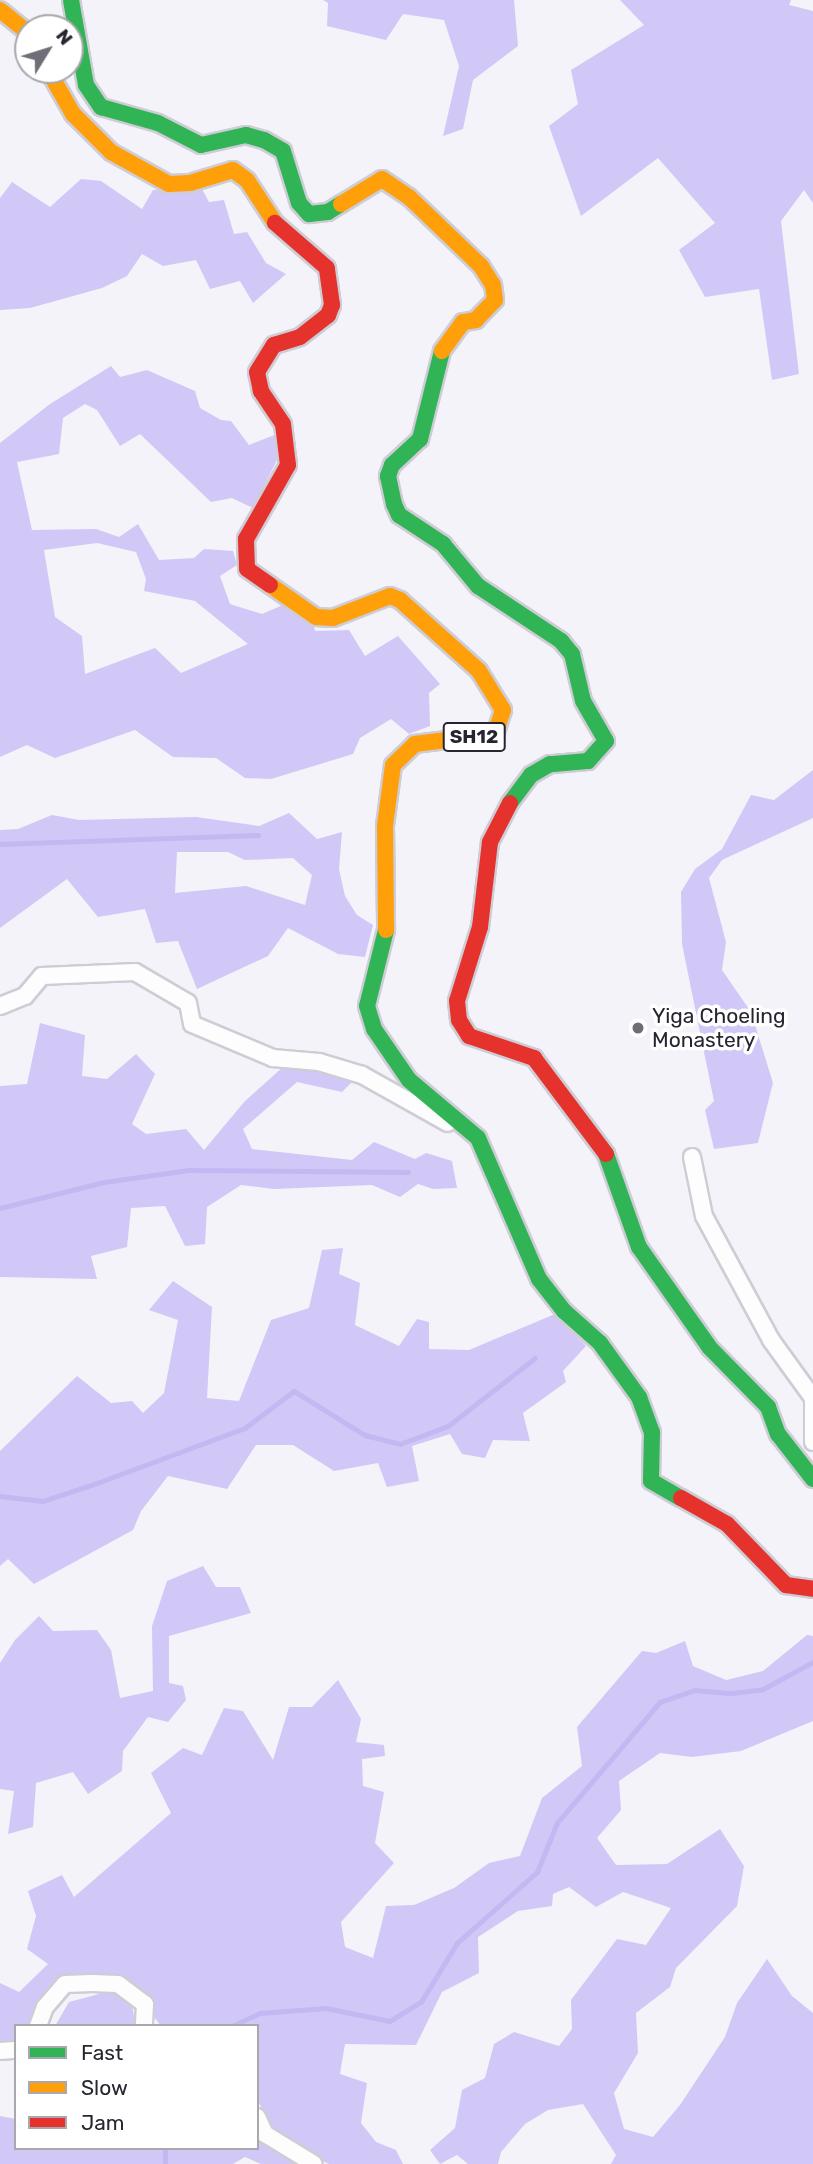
<!DOCTYPE html>
<style>
body{margin:0}
#map{position:relative;width:813px;height:2164px;overflow:hidden;background:#f4f3f9;font-family:Rubik,sans-serif}
div>[style]{position:absolute}
[style*='--x']{left:calc(var(--x)*1px);top:calc(var(--y)*1px);width:calc(var(--w)*1px);rotate:calc(var(--a)*1deg)}
.forest>*{inset:0;background:#d1c8f7}
.stream>*{height:4.5px;margin:-2.25px;padding:0 2.25px;transform-origin:2.25px;border-radius:2.25px;background:#c3b8f1}
.roads{filter:drop-shadow(2px 0 #cecdd6) drop-shadow(-2px 0 #cecdd6) drop-shadow(0 2px #cecdd6) drop-shadow(0 -2px #cecdd6)}
.street>*{height:16px;margin:-8px;padding:0 8px;transform-origin:8px;border-radius:8px;background:#fdfdfe}
.fast>*{height:16px;margin:-8px;padding:0 8px;transform-origin:8px;border-radius:8px;background:#30b455}
.slow>*{height:16px;margin:-8px;padding:0 8px;transform-origin:8px;border-radius:8px;background:#ff9f0a}
.jam>*{height:16px;margin:-8px;padding:0 8px;transform-origin:8px;border-radius:8px;background:#e5322d}
.dots>*{width:19px;height:19px;translate:-50% -50%;box-sizing:border-box;border:4px solid #fff;border-radius:50%}
span{translate:-50% -50%;white-space:nowrap;text-align:center;line-height:1.15;-webkit-text-stroke:7px #fff;paint-order:stroke}
.shield-label span{padding:2px 5px;background:#fff;border:2px solid;border-radius:5px;-webkit-text-stroke-width:0}
.shield-label{font-size:19px;color:#272530;font-weight:700}
.poi-label{font-size:21px;color:#272530}
.left{translate:0 -50%;text-align:left}
.legend{position:absolute;left:14px;top:2024px;width:245px;height:126px;box-sizing:border-box;background:#fff;border:2px solid #a9a8ac;margin:0;padding:9px 12px;list-style:none;font-size:21px;color:#272530}
.legend li{display:flex;align-items:center;gap:14px;height:35px}
.legend b{width:35px;border:2px solid #a9a8ac}
.north{position:absolute;left:14px;top:14px;width:70px;height:70px;box-sizing:border-box;background:#fff;border:2px solid #a9a8ac;border-radius:50%;rotate:52deg;font-size:19px;font-weight:700;line-height:28px;text-align:center;color:#272530}
.north::after{content:'';display:block;margin:auto;width:24px;height:32px;background:#6f6d76;clip-path:polygon(50% 0,100% 100%,50% 72%,0 100%)}
</style>
<div id="map">
<div class="forest">
<div style="clip-path:polygon(323px 0,514px 0,518px 46px,473px 80px,463px 129px,443px 136px,459px 66px,444px 20px,403px 14px,386px 40px,327px 26px,328px 3px)"></div>
<div style="clip-path:polygon(620px 0,791px 0,789px 5px,813px 11px,813px 203px,804px 190px,781px 221px,799px 374px,772px 380px,759px 289px,705px 297px,679px 250px,715px 223px,658px 158px,581px 216px,549px 126px,578px 104px,571px 70px,644px 25px)"></div>
<div style="clip-path:polygon(81px 179px,101px 181px,142px 209px,153px 190px,201px 187px,209px 202px,224px 200px,234px 234px,247px 232px,266px 263px,286px 274px,253px 303px,240px 281px,210px 289px,196px 260px,163px 266px,142px 254px,127px 276px,102px 288px,30px 308px,0 310px,0 198px,12px 182px,50px 207px)"></div>
<div style="clip-path:polygon(evenodd,111px 366px,120px 377px,147px 370px,195px 391px,200px 408px,221px 420px,231px 421px,249px 445px,277px 434px,281px 452px,253px 508px,232px 498px,211px 502px,140px 434px,120px 446px,97px 410px,85px 404px,63px 418px,59px 454px,17px 462px,32px 530px,96px 529px,119px 537px,138px 524px,159px 560px,194px 558px,204px 549px,233px 551px,237px 565px,220px 576px,230px 604px,262px 614px,283px 605px,313px 622px,315px 631px,349px 630px,365px 656px,398px 636px,440px 684px,429px 693px,430px 726px,409px 734px,391px 719px,360px 738px,353px 754px,271px 779px,245px 778px,216px 758px,173px 757px,135px 730px,55px 758px,27px 745px,0 757px,0 443px,50px 404px,111px 366px,97px 543px,136px 552px,146px 579px,144px 591px,195px 601px,248px 644px,181px 673px,155px 648px,85px 674px,82px 636px,55px 617px,44px 550px,97px 543px)"></div>
<div style="clip-path:polygon(813px 770px,813px 818px,722px 860px,709px 878px,726px 942px,722px 970px,751px 1012px,773px 1083px,758px 1143px,714px 1149px,705px 1110px,714px 1101px,682px 944px,681px 892px,695px 869px,722px 849px,751px 795px,774px 800px)"></div>
<div style="clip-path:polygon(evenodd,289px 813px,317px 839px,342px 832px,339px 869px,345px 896px,357px 915px,373px 925px,365px 957px,338px 954px,288px 928px,268px 956px,197px 989px,178px 941px,156px 943px,145px 909px,98px 917px,67px 879px,0 928px,0 830px,18px 829px,52px 815px,79px 820px,196px 817px,259px 826px,289px 813px,177px 852px,228px 852px,245px 860px,293px 858px,312px 875px,305px 905px,246px 886px,175px 893px,177px 852px)"></div>
<div style="clip-path:polygon(40px 1023px,85px 1035px,82px 1076px,107px 1079px,136px 1054px,155px 1074px,132px 1124px,146px 1134px,186px 1129px,204px 1150px,245px 1101px,284px 1066px,311px 1068px,353px 1081px,342px 1092px,297px 1082px,243px 1129px,252px 1149px,352px 1160px,374px 1142px,415px 1159px,426px 1153px,452px 1161px,457px 1188px,433px 1189px,418px 1184px,400px 1197px,372px 1185px,274px 1189px,241px 1185px,207px 1207px,205px 1244px,185px 1246px,165px 1206px,131px 1208px,127px 1247px,91px 1256px,97px 1279px,0 1277px,0 1086px,27px 1084px)"></div>
<div style="clip-path:polygon(343px 1248px,339px 1274px,360px 1283px,355px 1325px,399px 1346px,417px 1319px,429px 1322px,429px 1349px,469px 1350px,555px 1314px,586px 1346px,563px 1371px,566px 1382px,523px 1413px,530px 1441px,493px 1440px,485px 1458px,462px 1454px,450px 1434px,412px 1446px,419px 1481px,387px 1487px,378px 1463px,334px 1471px,293px 1445px,256px 1445px,227px 1489px,168px 1476px,141px 1511px,133px 1530px,34px 1584px,8px 1559px,0 1566px,0 1451px,77px 1376px,111px 1403px,132px 1401px,143px 1413px,164px 1393px,178px 1320px,149px 1310px,173px 1281px,212px 1307px,207px 1398px,239px 1401px,271px 1320px,309px 1308px,322px 1250px)"></div>
<div style="clip-path:polygon(203px 1566px,216px 1587px,240px 1587px,251px 1613px,169px 1636px,169px 1683px,183px 1686px,186px 1700px,168px 1722px,148px 1717px,123px 1751px,122px 1771px,88px 1794px,73px 1772px,36px 1783px,33px 1827px,8px 1834px,14px 1791px,0 1789px,0 1663px,15px 1640px,39px 1616px,53px 1631px,97px 1630px,111px 1650px,120px 1698px,153px 1691px,152px 1626px,167px 1581px)"></div>
<div style="clip-path:polygon(807px 1635px,813px 1636px,813px 1721px,741px 1751px,692px 1757px,660px 1753px,619px 1781px,621px 1810px,597px 1838px,616px 1865px,667px 1864px,720px 1829px,744px 1866px,737px 1906px,676px 1968px,670px 1987px,636px 2013px,638px 2053px,614px 2093px,624px 2129px,653px 2137px,680px 2105px,725px 2037px,737px 2003px,767px 1959px,792px 1996px,813px 2013px,813px 2164px,611px 2164px,616px 2155px,583px 2104px,548px 2110px,525px 2124px,501px 2152px,498px 2164px,468px 2164px,457px 2155px,440px 2164px,430px 2150px,455px 2128px,462px 2090px,485px 2078px,494px 2044px,514px 2032px,559px 2046px,572px 2029px,571px 2000px,617px 1939px,646px 1945px,671px 1908px,623px 1892px,596px 1907px,569px 1887px,553px 1894px,552px 1906px,518px 1911px,478px 1937px,479px 1973px,442px 1992px,416px 2045px,345px 2044px,340px 2074px,367px 2083px,361px 2123px,376px 2142px,396px 2150px,403px 2164px,329px 2164px,299px 2149px,270px 2125px,257px 2099px,257px 2026px,160px 2025px,152px 2014px,152px 1997px,110px 1974px,64px 1980px,31px 2026px,16px 2026px,16px 2039px,0 2044px,0 1983px,19px 1992px,48px 1964px,27px 1949px,36px 1916px,28px 1891px,62px 1875px,74px 1897px,171px 1813px,151px 1773px,183px 1748px,202px 1755px,224px 1708px,243px 1711px,273px 1760px,289px 1707px,312px 1707px,338px 1680px,361px 1719px,356px 1742px,384px 1745px,385px 1756px,362px 1759px,363px 1786px,384px 1792px,375px 1843px,394px 1863px,341px 1922px,345px 1947px,373px 1958px,386px 1906px,414px 1905px,454px 1888px,489px 1863px,520px 1856px,542px 1798px,582px 1766px,577px 1727px,642px 1651px,656px 1653px,685px 1641px,693px 1666px,726px 1680px,763px 1671px)"></div>
<div style="clip-path:polygon(114px 1990px,132px 2006px,136px 2026px,55px 2026px,69px 2002px)"></div>
<div style="clip-path:polygon(0 2116px,16px 2119px,16px 2148px,257px 2148px,257px 2133px,262px 2142px,302px 2164px,261px 2164px,245px 2157px,233px 2164px,0 2164px)"></div>
</div>
<div class="stream">
<div style="--x:0;--y:844;--w:258;--a:-2"></div>
<div style="--x:0;--y:1208;--w:107;--a:-14"></div>
<div style="--x:104;--y:1182;--w:85;--a:-8.1"></div>
<div style="--x:188;--y:1170;--w:220;--a:0.5"></div>
<div style="--x:0;--y:1496;--w:43;--a:6.6"></div>
<div style="--x:43;--y:1501;--w:57;--a:-18.4"></div>
<div style="--x:97;--y:1483;--w:158;--a:-20.4"></div>
<div style="--x:245;--y:1428;--w:61;--a:-37.1"></div>
<div style="--x:294;--y:1391;--w:84;--a:31.8"></div>
<div style="--x:365;--y:1435;--w:36;--a:14"></div>
<div style="--x:400;--y:1444;--w:51;--a:-20.6"></div>
<div style="--x:448;--y:1426;--w:110;--a:-38"></div>
<div style="--x:232;--y:2026;--w:31;--a:-25"></div>
<div style="--x:260;--y:2013;--w:66;--a:-4.3"></div>
<div style="--x:326;--y:2008;--w:65;--a:11.5"></div>
<div style="--x:390;--y:2021;--w:36;--a:-32"></div>
<div style="--x:421;--y:2002;--w:69;--a:-58.6"></div>
<div style="--x:457;--y:1943;--w:107;--a:-41.6"></div>
<div style="--x:537;--y:1872;--w:53;--a:-67.8"></div>
<div style="--x:557;--y:1823;--w:159;--a:-49.6"></div>
<div style="--x:660;--y:1702;--w:36;--a:-19"></div>
<div style="--x:694;--y:1690;--w:38;--a:5"></div>
<div style="--x:732;--y:1693;--w:31;--a:-7"></div>
<div style="--x:763;--y:1689;--w:57;--a:-28.4"></div>
<div style="--x:165;--y:2164;--w:16;--a:-90"></div>
</div>
<div class="roads">
<div class="street">
<div style="--x:0;--y:1006;--w:27;--a:-22"></div>
<div style="--x:25;--y:996;--w:26;--a:-50"></div>
<div style="--x:42;--y:976;--w:93;--a:-2.5"></div>
<div style="--x:135;--y:972;--w:61;--a:30.3"></div>
<div style="--x:188;--y:1003;--w:21;--a:79"></div>
<div style="--x:192;--y:1024;--w:88;--a:22.8"></div>
<div style="--x:273;--y:1058;--w:46;--a:5"></div>
<div style="--x:319;--y:1062;--w:45;--a:16.8"></div>
<div style="--x:362;--y:1075;--w:98;--a:29.2"></div>
<div style="--x:692;--y:1157;--w:60;--a:78.5"></div>
<div style="--x:704;--y:1216;--w:141;--a:61.6"></div>
<div style="--x:771;--y:1340;--w:72;--a:54.1"></div>
<div style="--x:813;--y:1398;--w:44;--a:90"></div>
<div style="--x:38;--y:2026;--w:20;--a:-70"></div>
<div style="--x:45;--y:2007;--w:30;--a:-49"></div>
<div style="--x:65;--y:1984;--w:27;--a:-2"></div>
<div style="--x:92;--y:1983;--w:26;--a:2"></div>
<div style="--x:118;--y:1984;--w:34;--a:37"></div>
<div style="--x:145;--y:2004;--w:22;--a:93"></div>
<div style="--x:0;--y:2051;--w:16;--a:-4"></div>
<div style="--x:257;--y:2117;--w:19;--a:65"></div>
<div style="--x:265;--y:2134;--w:57;--a:31.5"></div>
</div>
<div class="fast">
<div style="--x:71;--y:0;--w:86;--a:80"></div>
<div style="--x:86;--y:85;--w:27;--a:56"></div>
<div style="--x:101;--y:107;--w:59;--a:15.7"></div>
<div style="--x:158;--y:123;--w:48;--a:27.1"></div>
<div style="--x:201;--y:145;--w:46;--a:-12.5"></div>
<div style="--x:246;--y:135;--w:19;--a:16"></div>
<div style="--x:264;--y:140;--w:22;--a:30"></div>
<div style="--x:283;--y:151;--w:54;--a:72.9"></div>
<div style="--x:299;--y:203;--w:15;--a:48"></div>
<div style="--x:309;--y:214;--w:19;--a:-6"></div>
<div style="--x:328;--y:212;--w:15;--a:-32"></div>
<div style="--x:442;--y:351;--w:91;--a:104"></div>
<div style="--x:420;--y:439;--w:38;--a:137"></div>
<div style="--x:392;--y:465;--w:12;--a:110"></div>
<div style="--x:388;--y:476;--w:29;--a:78"></div>
<div style="--x:394;--y:504;--w:12;--a:66"></div>
<div style="--x:399;--y:515;--w:53;--a:33.4"></div>
<div style="--x:443;--y:544;--w:55;--a:50.2"></div>
<div style="--x:478;--y:586;--w:100;--a:33.5"></div>
<div style="--x:561;--y:641;--w:17;--a:50"></div>
<div style="--x:572;--y:654;--w:48;--a:76.8"></div>
<div style="--x:583;--y:701;--w:46;--a:60.1"></div>
<div style="--x:606;--y:741;--w:27;--a:132"></div>
<div style="--x:588;--y:761;--w:38;--a:175"></div>
<div style="--x:550;--y:764;--w:22;--a:150"></div>
<div style="--x:531;--y:775;--w:35;--a:127"></div>
<div style="--x:386;--y:930;--w:78;--a:104"></div>
<div style="--x:367;--y:1006;--w:24;--a:73"></div>
<div style="--x:374;--y:1029;--w:62;--a:55.5"></div>
<div style="--x:409;--y:1080;--w:90;--a:40"></div>
<div style="--x:478;--y:1138;--w:154;--a:66.6"></div>
<div style="--x:539;--y:1279;--w:41;--a:52"></div>
<div style="--x:564;--y:1311;--w:48;--a:41.6"></div>
<div style="--x:600;--y:1343;--w:67;--a:54.2"></div>
<div style="--x:639;--y:1397;--w:37;--a:70"></div>
<div style="--x:652;--y:1432;--w:49;--a:91.2"></div>
<div style="--x:651;--y:1481;--w:34;--a:30"></div>
<div style="--x:606;--y:1154;--w:99;--a:70.5"></div>
<div style="--x:639;--y:1247;--w:123;--a:54.9"></div>
<div style="--x:710;--y:1348;--w:83;--a:45.5"></div>
<div style="--x:768;--y:1407;--w:29;--a:70"></div>
<div style="--x:778;--y:1434;--w:57;--a:52.1"></div>
</div>
<div class="slow">
<div style="--x:0;--y:10;--w:36;--a:39"></div>
<div style="--x:48;--y:70;--w:51;--a:60.4"></div>
<div style="--x:73;--y:114;--w:54;--a:45"></div>
<div style="--x:111;--y:152;--w:66;--a:28.9"></div>
<div style="--x:169;--y:184;--w:21;--a:-3"></div>
<div style="--x:190;--y:183;--w:45;--a:-16.8"></div>
<div style="--x:233;--y:170;--w:17;--a:36"></div>
<div style="--x:247;--y:180;--w:51;--a:56.9"></div>
<div style="--x:341;--y:204;--w:48;--a:-31.4"></div>
<div style="--x:382;--y:179;--w:32;--a:34"></div>
<div style="--x:409;--y:197;--w:100;--a:43.8"></div>
<div style="--x:481;--y:266;--w:22;--a:58"></div>
<div style="--x:493;--y:285;--w:15;--a:82"></div>
<div style="--x:495;--y:300;--w:28;--a:134"></div>
<div style="--x:476;--y:320;--w:13;--a:171"></div>
<div style="--x:463;--y:322;--w:36;--a:126"></div>
<div style="--x:270;--y:585;--w:56;--a:34.8"></div>
<div style="--x:316;--y:617;--w:17;--a:3"></div>
<div style="--x:333;--y:618;--w:61;--a:-21.1"></div>
<div style="--x:390;--y:596;--w:11;--a:22"></div>
<div style="--x:400;--y:600;--w:106;--a:41.9"></div>
<div style="--x:479;--y:671;--w:46;--a:58.4"></div>
<div style="--x:503;--y:710;--w:25;--a:108"></div>
<div style="--x:495;--y:734;--w:81;--a:172.9"></div>
<div style="--x:415;--y:744;--w:30;--a:136"></div>
<div style="--x:393;--y:765;--w:62;--a:97.5"></div>
<div style="--x:385;--y:826;--w:104;--a:89.4"></div>
</div>
<div class="jam">
<div style="--x:270;--y:585;--w:28;--a:-145"></div>
<div style="--x:247;--y:569;--w:30;--a:-92"></div>
<div style="--x:246;--y:539;--w:85;--a:-60.4"></div>
<div style="--x:288;--y:465;--w:41;--a:-97"></div>
<div style="--x:283;--y:424;--w:40;--a:-124"></div>
<div style="--x:261;--y:391;--w:19;--a:-102"></div>
<div style="--x:257;--y:372;--w:32;--a:-58"></div>
<div style="--x:274;--y:345;--w:27;--a:-17"></div>
<div style="--x:300;--y:337;--w:36;--a:-38"></div>
<div style="--x:328;--y:315;--w:11;--a:-68"></div>
<div style="--x:332;--y:305;--w:37;--a:-98"></div>
<div style="--x:327;--y:268;--w:69;--a:-139.1"></div>
<div style="--x:510;--y:803;--w:44;--a:117.1"></div>
<div style="--x:490;--y:842;--w:86;--a:96.7"></div>
<div style="--x:480;--y:927;--w:77;--a:107.3"></div>
<div style="--x:457;--y:1001;--w:19;--a:84"></div>
<div style="--x:459;--y:1020;--w:19;--a:58"></div>
<div style="--x:469;--y:1036;--w:69;--a:18.7"></div>
<div style="--x:534;--y:1058;--w:120;--a:53.1"></div>
<div style="--x:681;--y:1498;--w:53;--a:29.5"></div>
<div style="--x:727;--y:1524;--w:85;--a:46"></div>
<div style="--x:786;--y:1585;--w:27;--a:8"></div>
</div>
</div>
<div class="dots">
<div style="left:638px;top:1028px;background:#6f6d76"></div>
</div>
<div class="shield-label">
<span style="left:474px;top:737px">SH12</span>
</div>
<div class="poi-label">
<span class="left" style="left:652px;top:1028px">Yiga Choeling<br>Monastery</span>
</div>
<ul class="legend">
<li><b style="height:9px;background:#30b455"></b>Fast</li>
<li><b style="height:9px;background:#ff9f0a"></b>Slow</li>
<li><b style="height:9px;background:#e5322d"></b>Jam</li>
</ul>
<div class="north">N</div>
</div>
